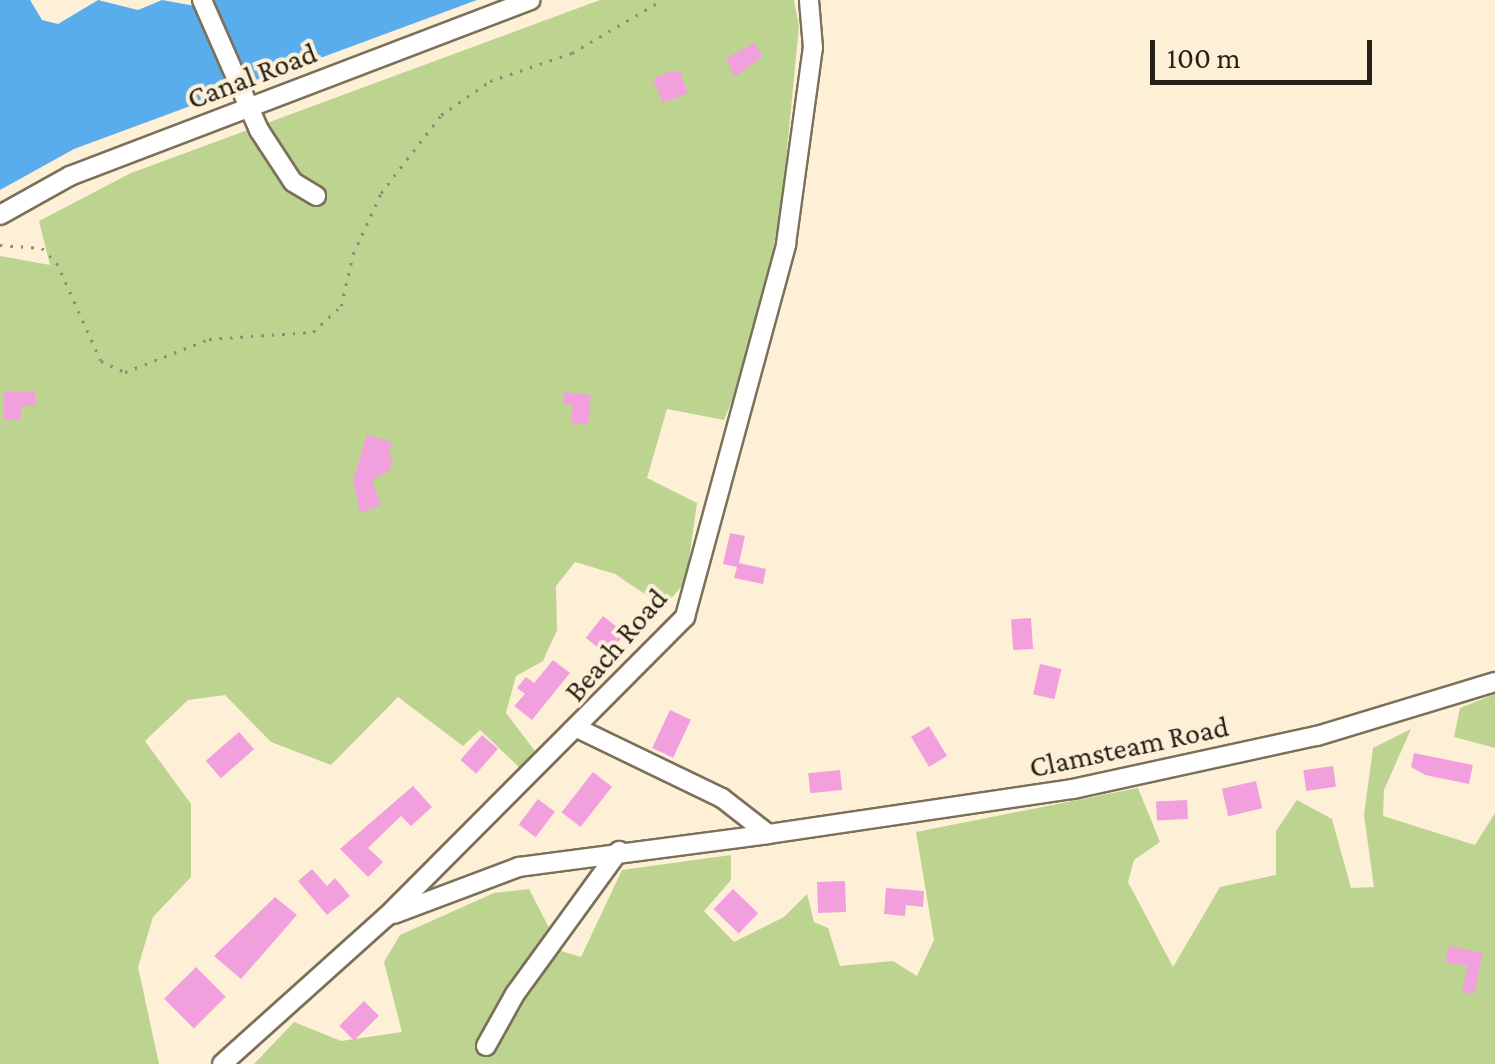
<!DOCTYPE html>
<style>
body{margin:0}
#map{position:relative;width:1495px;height:1064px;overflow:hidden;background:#fdf0d7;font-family:"Crimson Pro",serif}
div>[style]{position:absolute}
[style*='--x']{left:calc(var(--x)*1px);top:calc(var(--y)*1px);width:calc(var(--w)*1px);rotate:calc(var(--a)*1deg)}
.green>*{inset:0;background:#bdd390}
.water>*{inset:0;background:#59adec}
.building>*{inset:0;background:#f2a0dd;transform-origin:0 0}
.path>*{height:2.5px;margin-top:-1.25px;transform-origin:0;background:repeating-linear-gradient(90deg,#918877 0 2.5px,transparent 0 10.5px)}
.roads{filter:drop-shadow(2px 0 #7b7059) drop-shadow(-2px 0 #7b7059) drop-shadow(0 2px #7b7059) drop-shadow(0 -2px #7b7059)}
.minor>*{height:18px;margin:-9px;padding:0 9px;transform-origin:9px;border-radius:9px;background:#fff}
span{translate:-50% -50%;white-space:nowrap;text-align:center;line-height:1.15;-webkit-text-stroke:8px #fdf0d7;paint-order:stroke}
.street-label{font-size:30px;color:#262118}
.scale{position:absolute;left:1150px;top:40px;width:222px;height:45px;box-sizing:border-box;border:5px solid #262118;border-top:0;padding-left:12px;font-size:30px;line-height:35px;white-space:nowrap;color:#262118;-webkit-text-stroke:8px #fdf0d7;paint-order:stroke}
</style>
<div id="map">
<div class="green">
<div style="clip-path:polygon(600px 0,794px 0,799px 26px,782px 202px,761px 315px,735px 393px,724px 420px,667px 409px,647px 478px,697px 503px,686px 581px,664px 607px,615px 574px,575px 562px,556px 586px,557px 630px,543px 661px,516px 676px,506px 713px,535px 751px,520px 768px,480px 730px,463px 746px,398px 697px,331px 765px,271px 742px,225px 695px,188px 700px,145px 741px,191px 804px,191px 877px,153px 917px,138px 967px,159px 1064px,0 1064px,0 256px,50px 265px,39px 221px,131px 173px)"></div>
<div style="clip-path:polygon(1495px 694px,1495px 748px,1454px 737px,1460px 708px)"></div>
<div style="clip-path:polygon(1411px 729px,1384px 790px,1383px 816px,1475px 845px,1495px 813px,1495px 1064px,254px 1064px,294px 1022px,341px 1041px,402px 1032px,384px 962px,400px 935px,494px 893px,529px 889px,561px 951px,581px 957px,622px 870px,731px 855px,731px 880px,704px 911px,734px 942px,784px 917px,807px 894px,814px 922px,828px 928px,840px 966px,893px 961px,917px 976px,934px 940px,916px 832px,1138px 788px,1160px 842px,1134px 860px,1128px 882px,1173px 967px,1220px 887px,1276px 875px,1276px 831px,1297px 800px,1332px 819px,1351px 888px,1374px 887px,1364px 815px,1373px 748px)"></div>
</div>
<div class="water">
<div style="clip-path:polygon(0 0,30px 0,42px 20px,58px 24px,98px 0,138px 10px,162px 0,195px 6px,207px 0,477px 0,74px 149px,0 190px)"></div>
</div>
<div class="building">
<div style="clip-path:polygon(755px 43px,762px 57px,735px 77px,726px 58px)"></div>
<div style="clip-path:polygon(669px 72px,680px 72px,688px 93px,663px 103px,653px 79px)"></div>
<div style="clip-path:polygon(4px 392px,35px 392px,35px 406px,21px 406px,21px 419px,4px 419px)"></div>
<div style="clip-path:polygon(564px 392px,591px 395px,588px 425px,571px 423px,573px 405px,563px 404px)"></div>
<div style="clip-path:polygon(367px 435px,392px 442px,388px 456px,393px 458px,390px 470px,372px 480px,381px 505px,360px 513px,353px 481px)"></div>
<div style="clip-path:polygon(730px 533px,745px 536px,739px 563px,766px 569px,763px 584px,734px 578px,737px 567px,723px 564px)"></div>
<div style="left:603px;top:616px;width:28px;height:28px;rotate:38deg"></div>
<div style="left:1031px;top:618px;width:31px;height:20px;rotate:86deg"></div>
<div style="clip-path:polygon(553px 660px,570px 673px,532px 720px,514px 706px,525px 694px,517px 688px,526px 677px,534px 683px)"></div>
<div style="left:1040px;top:664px;width:22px;height:31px;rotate:13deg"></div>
<div style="left:670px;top:710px;width:23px;height:42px;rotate:25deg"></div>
<div style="left:929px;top:726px;width:35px;height:21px;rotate:59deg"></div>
<div style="left:239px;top:732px;width:23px;height:44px;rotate:49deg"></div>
<div style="left:482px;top:735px;width:21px;height:33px;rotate:41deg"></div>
<div style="clip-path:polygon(1414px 753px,1473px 765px,1469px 784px,1425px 775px,1411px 767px)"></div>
<div style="left:1333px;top:766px;width:21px;height:30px;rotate:82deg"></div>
<div style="left:840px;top:770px;width:20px;height:32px;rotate:84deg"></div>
<div style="left:593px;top:772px;width:24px;height:51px;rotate:38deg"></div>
<div style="left:1256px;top:781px;width:28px;height:35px;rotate:77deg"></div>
<div style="clip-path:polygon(413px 786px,432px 807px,411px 826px,401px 816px,368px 848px,383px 862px,368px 877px,340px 849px)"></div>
<div style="left:538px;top:799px;width:21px;height:32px;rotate:37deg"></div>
<div style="left:1187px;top:800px;width:19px;height:31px;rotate:87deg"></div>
<div style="clip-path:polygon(312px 869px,327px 886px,335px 878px,350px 896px,327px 915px,298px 881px)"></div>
<div style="left:845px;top:881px;width:31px;height:28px;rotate:88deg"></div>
<div style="clip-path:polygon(886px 888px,924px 891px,923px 907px,906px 905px,905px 916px,884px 914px)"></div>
<div style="left:733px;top:889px;width:35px;height:28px;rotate:44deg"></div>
<div style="clip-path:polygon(275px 897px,297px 915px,241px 979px,214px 956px)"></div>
<div style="clip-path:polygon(1449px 946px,1483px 953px,1474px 994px,1462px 992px,1468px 966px,1445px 962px)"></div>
<div style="left:196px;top:967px;width:42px;height:45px;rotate:45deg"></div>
<div style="left:364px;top:1001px;width:21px;height:35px;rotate:45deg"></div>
</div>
<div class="path">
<div style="--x:0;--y:245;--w:42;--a:4.1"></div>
<div style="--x:42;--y:248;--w:21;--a:45"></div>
<div style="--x:57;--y:263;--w:107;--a:65.8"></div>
<div style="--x:101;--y:361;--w:26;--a:25"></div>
<div style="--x:125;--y:372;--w:90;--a:-21.4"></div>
<div style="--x:209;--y:339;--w:104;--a:-3.9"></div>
<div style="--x:313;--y:332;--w:38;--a:-43"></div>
<div style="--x:341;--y:306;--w:53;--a:-77"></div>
<div style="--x:353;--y:254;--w:67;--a:-65.3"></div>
<div style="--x:381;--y:193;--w:98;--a:-52.4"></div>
<div style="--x:441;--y:115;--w:60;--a:-34.8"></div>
<div style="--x:490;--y:81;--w:87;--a:-18.9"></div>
<div style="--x:572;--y:53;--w:104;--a:-30.5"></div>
</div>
<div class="roads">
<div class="minor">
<div style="--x:202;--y:0;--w:142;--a:66.3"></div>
<div style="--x:259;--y:130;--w:62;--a:56.8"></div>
<div style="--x:293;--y:182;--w:27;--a:31"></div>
<div style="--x:0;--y:215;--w:80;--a:-29.1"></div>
<div style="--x:70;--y:176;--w:493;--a:-20.9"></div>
<div style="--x:579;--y:729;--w:159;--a:25.8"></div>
<div style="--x:722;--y:798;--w:58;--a:38"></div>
<div style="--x:768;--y:834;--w:308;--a:-8.4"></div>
<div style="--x:1073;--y:789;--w:250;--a:-12.3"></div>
<div style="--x:1317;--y:736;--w:186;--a:-16.9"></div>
<div style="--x:394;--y:914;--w:134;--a:-20.6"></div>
<div style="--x:519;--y:867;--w:251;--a:-7.5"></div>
<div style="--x:486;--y:1046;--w:60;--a:-60.9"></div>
<div style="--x:515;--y:994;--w:177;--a:-54"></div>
<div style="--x:222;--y:1064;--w:220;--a:-41.9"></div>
<div style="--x:386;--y:917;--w:424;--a:-45.1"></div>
<div style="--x:685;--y:617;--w:386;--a:-74.8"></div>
<div style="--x:786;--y:244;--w:198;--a:-82.2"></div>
<div style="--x:813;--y:48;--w:48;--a:-94.8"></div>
</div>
</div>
<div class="street-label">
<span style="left:252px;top:76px;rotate:-21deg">Canal Road</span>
<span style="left:616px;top:645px;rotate:-49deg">Beach Road</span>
<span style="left:1129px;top:747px;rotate:-12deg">Clamsteam Road</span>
</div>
<div class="scale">100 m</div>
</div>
